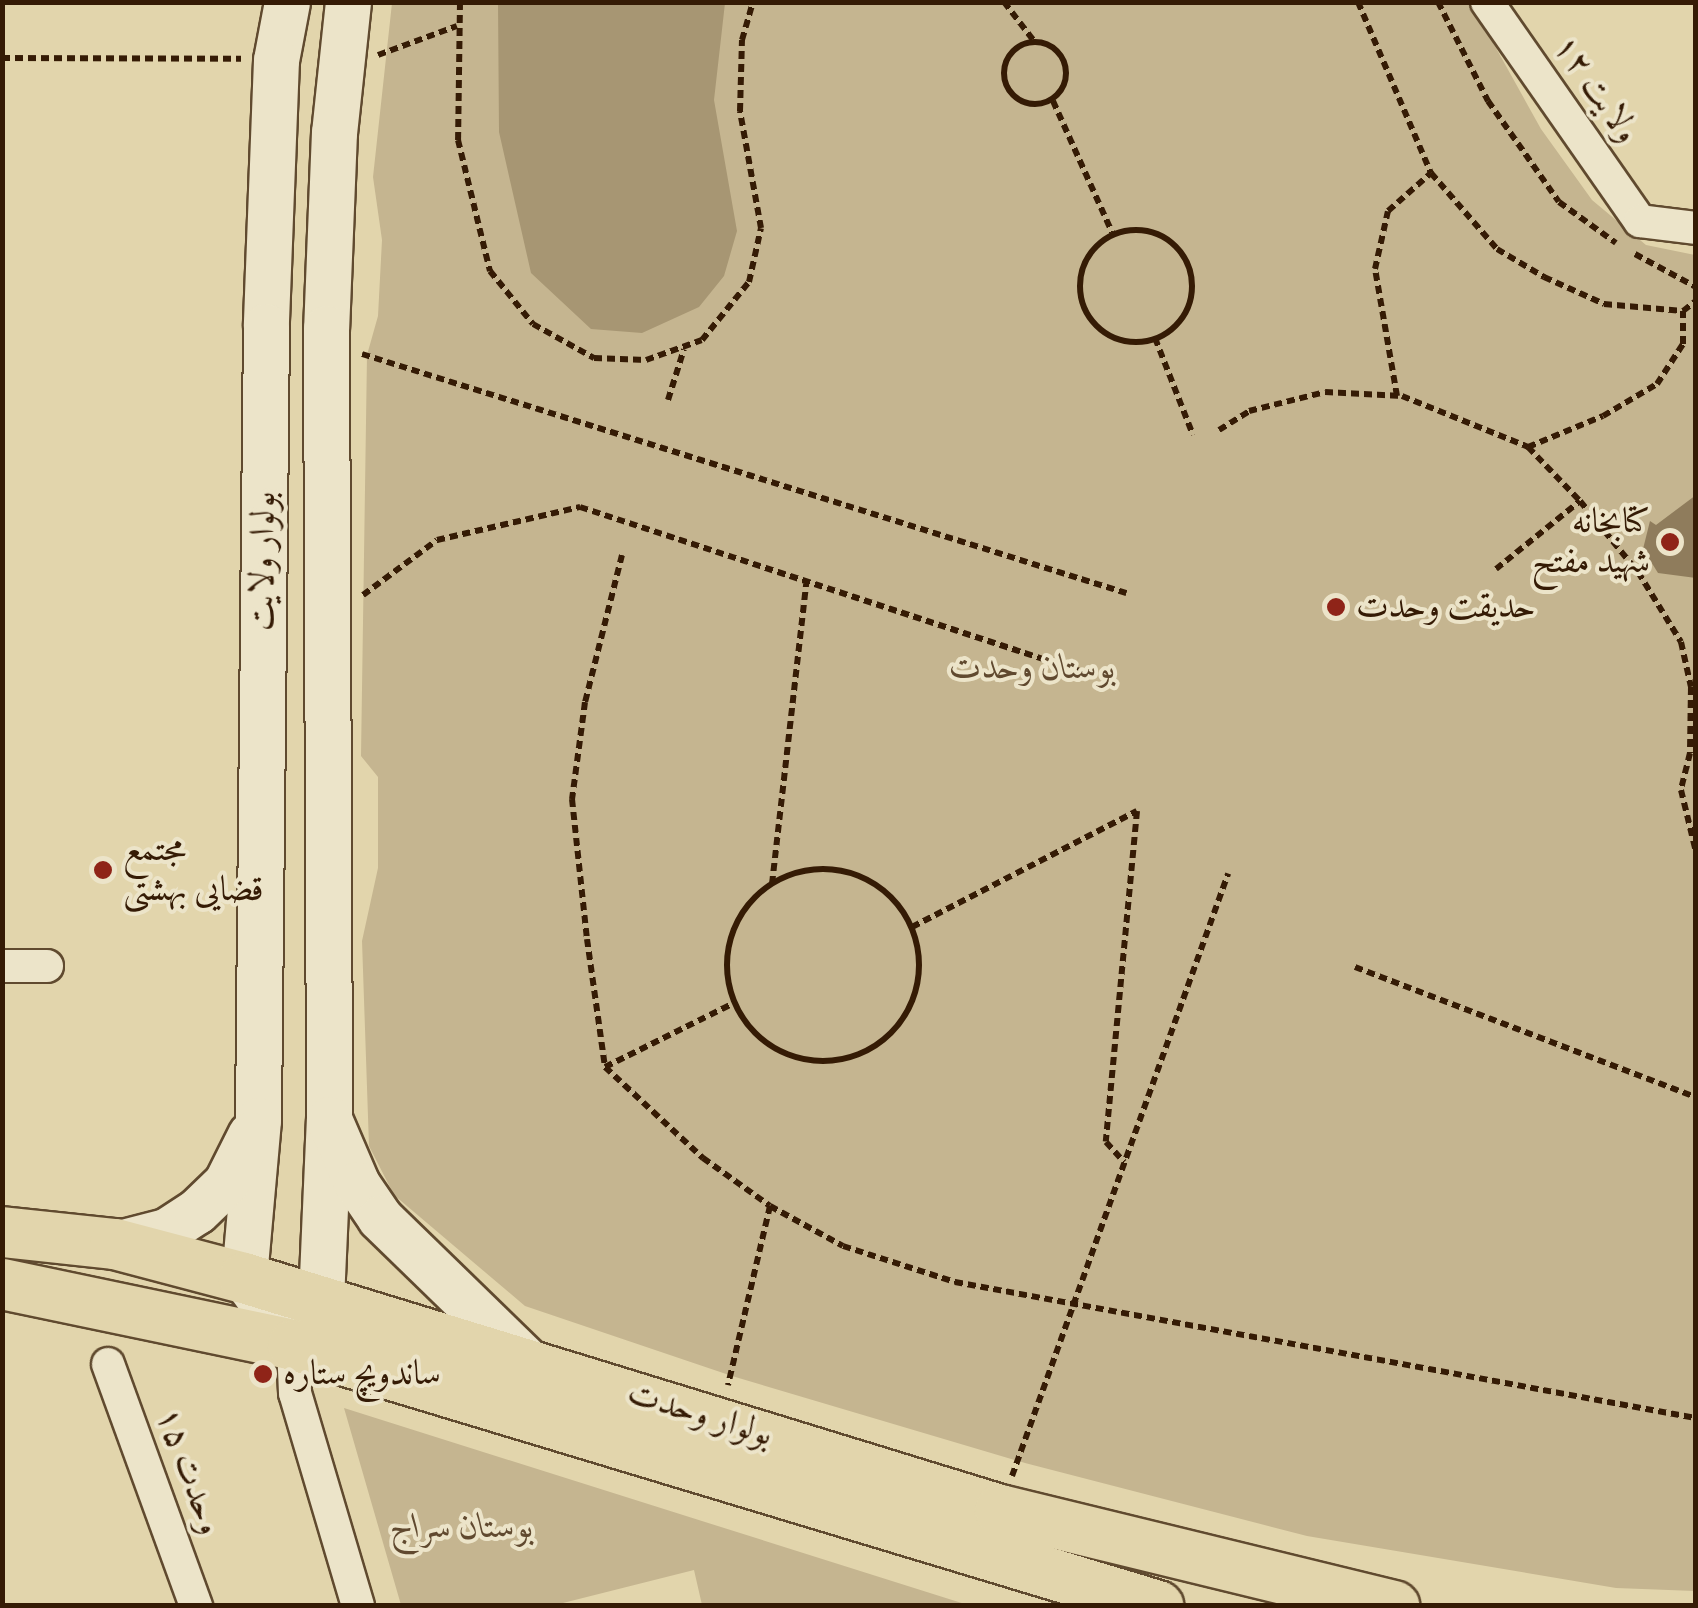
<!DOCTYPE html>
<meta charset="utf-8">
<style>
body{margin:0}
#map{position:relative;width:1698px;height:1608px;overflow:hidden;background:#e2d5ac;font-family:"Libre Bodoni",Amiri,serif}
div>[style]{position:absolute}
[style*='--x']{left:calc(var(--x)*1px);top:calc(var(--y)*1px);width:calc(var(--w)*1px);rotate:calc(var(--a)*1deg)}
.green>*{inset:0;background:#c5b590}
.water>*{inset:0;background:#a79673}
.building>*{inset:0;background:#8f7c5c}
.path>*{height:6px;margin-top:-3px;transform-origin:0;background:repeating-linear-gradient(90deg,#351b05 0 8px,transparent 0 13px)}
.path>.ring{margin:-3px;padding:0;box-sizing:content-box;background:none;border:6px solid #351b05;border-radius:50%}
.roads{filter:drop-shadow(2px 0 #604a2f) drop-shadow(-2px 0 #604a2f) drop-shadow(0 2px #604a2f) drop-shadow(0 -2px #604a2f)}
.minor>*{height:32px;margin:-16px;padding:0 16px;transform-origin:16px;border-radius:16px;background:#ece4c9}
.secondary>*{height:45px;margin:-22.5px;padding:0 22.5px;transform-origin:22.5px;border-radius:22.5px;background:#ece4c9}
.primary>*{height:50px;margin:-25px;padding:0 25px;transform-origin:25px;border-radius:25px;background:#e2d5ac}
.dots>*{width:28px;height:28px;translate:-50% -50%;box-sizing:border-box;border:5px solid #ece4c9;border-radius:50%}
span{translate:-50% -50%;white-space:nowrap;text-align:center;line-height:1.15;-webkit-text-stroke:8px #ece4c9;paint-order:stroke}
.street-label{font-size:35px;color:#351b05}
.poi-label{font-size:35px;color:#351b05}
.right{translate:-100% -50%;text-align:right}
.left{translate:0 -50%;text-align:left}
.park-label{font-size:35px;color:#60492f;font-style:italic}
.frame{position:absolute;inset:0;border:5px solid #351b05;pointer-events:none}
</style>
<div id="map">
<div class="green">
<div style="clip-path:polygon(392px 3px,1471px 3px,1541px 129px,1592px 200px,1646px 245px,1695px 255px,1695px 1591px,1616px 1588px,1307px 1536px,1025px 1463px,732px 1376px,525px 1306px,394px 1195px,369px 1146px,362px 941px,378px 868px,378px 777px,361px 756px,367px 355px,378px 316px,382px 240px,373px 177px)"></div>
<div style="clip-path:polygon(344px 1408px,968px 1605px,702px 1605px,694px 1570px,555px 1605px,401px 1605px)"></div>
</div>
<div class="water">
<div style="clip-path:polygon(498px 3px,725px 3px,714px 100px,737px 231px,724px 276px,699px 307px,642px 333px,591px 329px,531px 273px,499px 132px)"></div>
</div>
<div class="building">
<div style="clip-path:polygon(1696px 495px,1696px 578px,1658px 573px,1643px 549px,1650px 521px,1656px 525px)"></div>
</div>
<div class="path">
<div style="--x:460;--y:2;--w:138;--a:90.8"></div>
<div style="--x:458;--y:140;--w:135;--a:76.3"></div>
<div style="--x:490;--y:271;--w:68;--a:50.9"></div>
<div style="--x:533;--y:324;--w:70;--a:29.1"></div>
<div style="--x:594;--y:358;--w:52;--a:2.2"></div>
<div style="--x:646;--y:360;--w:59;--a:-19.7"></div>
<div style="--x:702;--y:340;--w:75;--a:-51"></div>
<div style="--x:749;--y:282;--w:55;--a:-77.5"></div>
<div style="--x:761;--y:228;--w:119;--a:-100.2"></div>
<div style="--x:740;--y:111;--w:71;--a:-88.4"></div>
<div style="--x:742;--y:40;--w:40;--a:-74"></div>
<div style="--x:1004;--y:2;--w:49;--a:52.4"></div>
<div style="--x:1358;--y:2;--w:186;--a:66.9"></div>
<div style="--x:1438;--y:2;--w:111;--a:63.2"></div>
<div style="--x:1488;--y:101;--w:123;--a:54.9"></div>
<div style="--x:1559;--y:202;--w:70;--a:35.7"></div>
<div class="ring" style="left:1004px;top:42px;width:56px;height:56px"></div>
<div style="--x:378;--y:55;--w:84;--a:-20.2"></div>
<div style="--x:2;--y:58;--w:239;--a:0.2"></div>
<div style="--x:1053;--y:101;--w:144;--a:65.8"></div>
<div class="ring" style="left:1080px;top:230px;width:106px;height:106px"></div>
<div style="--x:1635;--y:254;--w:69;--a:28.4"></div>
<div style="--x:1155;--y:338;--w:104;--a:68.6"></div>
<div style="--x:362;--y:354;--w:801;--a:17.37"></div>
<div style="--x:1397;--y:396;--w:129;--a:-99.8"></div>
<div style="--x:1375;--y:269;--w:59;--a:-77.4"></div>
<div style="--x:1388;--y:211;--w:57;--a:-41.5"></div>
<div style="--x:1431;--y:173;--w:101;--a:49"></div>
<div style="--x:1497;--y:249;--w:55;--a:30.8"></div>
<div style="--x:1544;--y:277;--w:66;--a:24.2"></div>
<div style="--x:1604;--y:304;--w:79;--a:5.1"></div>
<div style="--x:1683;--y:311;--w:16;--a:-38"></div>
<div style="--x:668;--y:400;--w:53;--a:-72.6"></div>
<div style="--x:1219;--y:430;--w:36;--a:-32"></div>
<div style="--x:1249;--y:411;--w:78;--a:-14"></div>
<div style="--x:1325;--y:392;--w:77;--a:3"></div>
<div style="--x:1402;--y:396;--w:136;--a:22"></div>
<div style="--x:1528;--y:447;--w:75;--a:46.1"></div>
<div style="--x:1528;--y:447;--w:81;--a:-22.5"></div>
<div style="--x:1603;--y:416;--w:63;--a:-30.7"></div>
<div style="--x:1657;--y:384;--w:48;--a:-57"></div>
<div style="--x:1683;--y:344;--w:33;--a:-90"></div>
<div style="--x:622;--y:555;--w:152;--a:104.1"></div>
<div style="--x:585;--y:702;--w:98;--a:97.6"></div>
<div style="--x:572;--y:799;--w:141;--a:83.9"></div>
<div style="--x:587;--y:939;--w:129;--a:82"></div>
<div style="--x:605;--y:1067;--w:134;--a:42.9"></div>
<div style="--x:703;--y:1158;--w:82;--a:35.6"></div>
<div style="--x:770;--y:1206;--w:184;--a:103.2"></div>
<div style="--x:1496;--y:569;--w:108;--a:-39"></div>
<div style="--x:1580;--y:501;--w:92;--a:50.8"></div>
<div style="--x:1638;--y:572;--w:82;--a:58.4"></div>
<div style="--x:1681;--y:642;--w:46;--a:77.5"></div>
<div style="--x:1691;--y:687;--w:66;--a:90.9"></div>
<div style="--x:1690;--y:753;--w:38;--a:104"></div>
<div style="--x:1681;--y:790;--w:64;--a:76.4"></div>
<div style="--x:363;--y:595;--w:92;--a:-36.6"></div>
<div style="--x:437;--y:540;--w:147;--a:-13"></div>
<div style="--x:580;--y:507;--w:545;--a:18.17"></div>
<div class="ring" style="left:727px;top:869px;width:186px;height:186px"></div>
<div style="--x:772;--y:884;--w:302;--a:-83.5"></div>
<div style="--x:912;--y:927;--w:253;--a:-27.3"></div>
<div style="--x:1137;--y:811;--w:332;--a:95.4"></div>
<div style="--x:1106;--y:1142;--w:27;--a:48"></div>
<div style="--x:1355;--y:967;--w:365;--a:20.9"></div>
<div style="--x:605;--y:1067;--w:144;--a:-26.4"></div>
<div style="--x:770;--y:1206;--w:83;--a:28.7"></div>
<div style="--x:843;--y:1246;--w:118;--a:17.8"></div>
<div style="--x:955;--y:1282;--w:753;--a:10.4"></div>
<div style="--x:1012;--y:1476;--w:640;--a:-70.26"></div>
</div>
<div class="roads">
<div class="minor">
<div style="--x:1487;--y:2;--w:267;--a:55.1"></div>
<div style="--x:1640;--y:221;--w:56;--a:7.1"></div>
<div style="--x:2;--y:966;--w:45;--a:0"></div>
<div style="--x:293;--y:1345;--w:48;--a:87.6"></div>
<div style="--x:295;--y:1393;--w:222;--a:73.5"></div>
<div style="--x:108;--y:1364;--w:258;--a:70"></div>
</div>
<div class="secondary">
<div style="--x:287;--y:2;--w:59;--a:100.7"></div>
<div style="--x:276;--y:60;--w:266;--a:92.2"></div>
<div style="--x:266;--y:326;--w:794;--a:90.58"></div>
<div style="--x:258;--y:1120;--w:159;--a:95.1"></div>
<div style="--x:244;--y:1278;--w:83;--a:53.8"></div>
<div style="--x:293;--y:1345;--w:53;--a:-58.1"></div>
<div style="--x:321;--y:1300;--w:181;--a:-87.5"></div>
<div style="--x:348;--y:2;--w:131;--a:96.1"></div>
<div style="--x:334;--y:132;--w:196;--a:92.3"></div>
<div style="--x:326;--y:328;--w:791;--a:89.78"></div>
<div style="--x:329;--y:1119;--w:71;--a:66.7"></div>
<div style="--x:357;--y:1184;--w:41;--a:55.9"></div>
<div style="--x:380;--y:1218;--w:205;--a:44.2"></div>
<div style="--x:115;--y:1244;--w:53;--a:-14.3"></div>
<div style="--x:166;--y:1231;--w:37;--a:-33"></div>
<div style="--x:197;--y:1211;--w:40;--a:-44"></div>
<div style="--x:226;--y:1183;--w:54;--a:-63.4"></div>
</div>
<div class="primary">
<div style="--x:2;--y:1232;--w:114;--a:6.1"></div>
<div style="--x:115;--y:1244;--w:133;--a:14.8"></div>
<div style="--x:244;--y:1278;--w:791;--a:17.06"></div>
<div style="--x:1000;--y:1510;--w:406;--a:13.7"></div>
<div style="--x:2;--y:1284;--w:297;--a:11.8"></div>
<div style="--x:293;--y:1345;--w:904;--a:16.79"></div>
</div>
</div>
<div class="dots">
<div style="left:1670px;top:542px;background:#8f2418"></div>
<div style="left:1336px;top:607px;background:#8f2418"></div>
<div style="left:103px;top:870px;background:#8f2418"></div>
<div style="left:263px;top:1374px;background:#8f2418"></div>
</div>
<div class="street-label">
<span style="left:1596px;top:89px;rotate:55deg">ولایت ۱۲</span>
<span style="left:263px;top:561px;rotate:-89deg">بولوار ولایت</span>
<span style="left:700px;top:1414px;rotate:17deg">بولوار وحدت</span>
<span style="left:189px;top:1471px;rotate:70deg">وحدت ۱۵</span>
</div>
<div class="poi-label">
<span class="right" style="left:1650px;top:542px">کتابخانه<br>شهید مفتح</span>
<span class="left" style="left:1356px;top:607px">حدیقت وحدت</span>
<span class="left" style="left:123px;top:870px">مجتمع<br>قضایی بهشتی</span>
<span class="left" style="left:283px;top:1374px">ساندویچ ستاره</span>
</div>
<div class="park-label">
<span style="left:1033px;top:668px">بوستان وحدت</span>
<span style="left:462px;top:1527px">بوستان سراج</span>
</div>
<div class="frame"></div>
</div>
